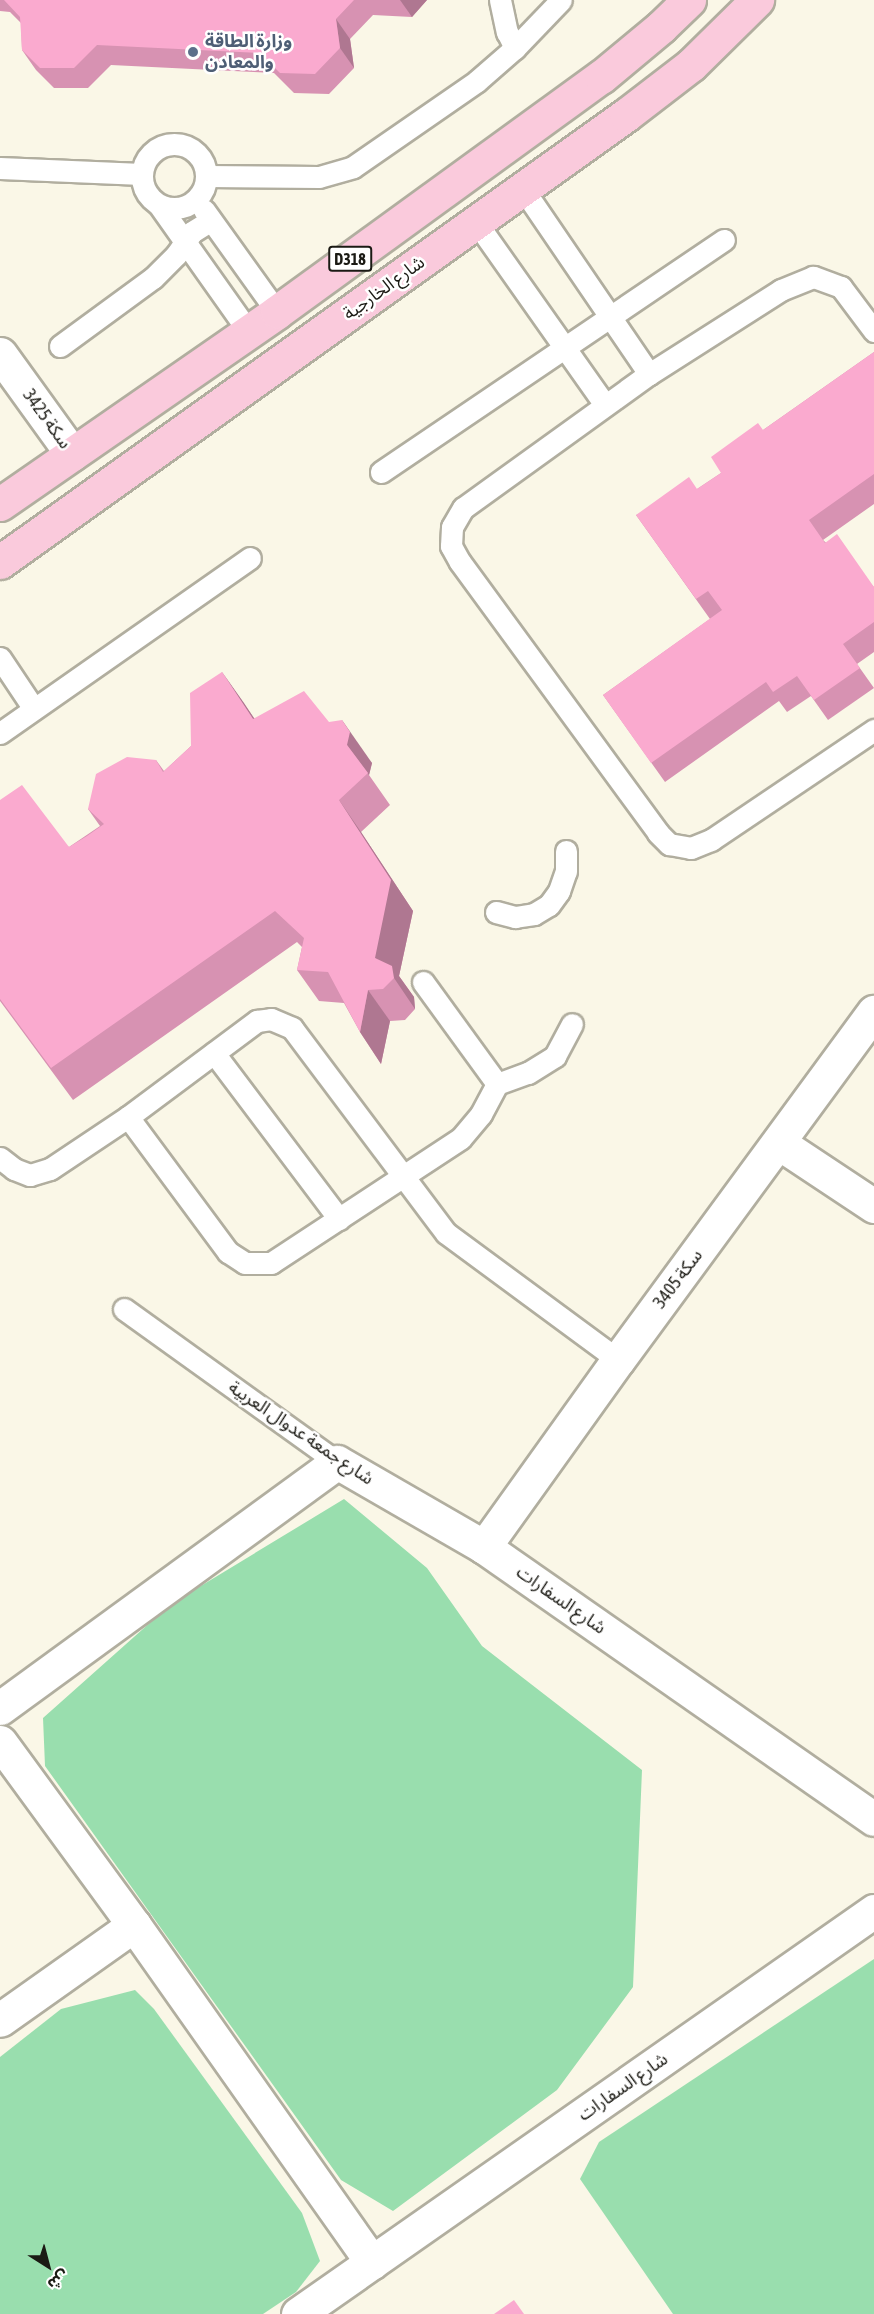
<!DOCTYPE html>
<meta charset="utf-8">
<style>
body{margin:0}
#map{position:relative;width:874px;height:2314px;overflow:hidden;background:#faf7e7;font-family:"Asap Condensed","Noto Sans Arabic",sans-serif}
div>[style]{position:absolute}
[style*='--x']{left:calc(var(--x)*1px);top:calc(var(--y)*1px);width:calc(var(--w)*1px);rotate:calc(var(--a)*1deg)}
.green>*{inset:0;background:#99deae}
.roads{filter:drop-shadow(2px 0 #b1ae9f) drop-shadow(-2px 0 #b1ae9f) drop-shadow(0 2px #b1ae9f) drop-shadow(0 -2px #b1ae9f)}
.lane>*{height:21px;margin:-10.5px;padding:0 10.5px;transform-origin:10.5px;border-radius:10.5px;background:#fff}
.lane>.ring{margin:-10.5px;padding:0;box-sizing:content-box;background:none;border:21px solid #fff;border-radius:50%}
.street>*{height:33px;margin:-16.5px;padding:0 16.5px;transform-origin:16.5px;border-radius:16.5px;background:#fff}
.primary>*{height:33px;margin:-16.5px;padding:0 16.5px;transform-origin:16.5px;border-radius:16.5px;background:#facadc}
.wall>*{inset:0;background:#d792b2}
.shaded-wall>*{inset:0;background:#af7791}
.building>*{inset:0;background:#faaacf}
.dots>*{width:16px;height:16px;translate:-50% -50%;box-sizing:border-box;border:3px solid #fff;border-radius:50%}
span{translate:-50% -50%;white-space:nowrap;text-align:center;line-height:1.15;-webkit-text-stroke:5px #fff;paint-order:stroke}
.shield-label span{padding:2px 4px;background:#fff;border:2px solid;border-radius:4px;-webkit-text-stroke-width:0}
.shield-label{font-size:16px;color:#1b1a14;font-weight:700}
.service-label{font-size:18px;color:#4e5e75;font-weight:700}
.left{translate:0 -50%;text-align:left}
.street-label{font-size:18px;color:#1b1a14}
.north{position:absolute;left:18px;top:2236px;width:60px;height:60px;-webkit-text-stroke:4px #fff;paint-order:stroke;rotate:144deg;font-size:16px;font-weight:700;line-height:24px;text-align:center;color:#1b1a14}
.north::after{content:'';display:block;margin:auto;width:21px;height:27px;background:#1b1a14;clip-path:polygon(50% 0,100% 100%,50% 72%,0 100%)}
</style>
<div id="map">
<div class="green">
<div style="clip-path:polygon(344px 1499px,427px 1568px,482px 1646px,642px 1770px,633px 1987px,557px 2090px,393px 2211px,341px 2180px,45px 1766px,43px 1718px,171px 1604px)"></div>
<div style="clip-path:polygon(874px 1959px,874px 2314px,673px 2314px,580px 2179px,599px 2142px)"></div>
<div style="clip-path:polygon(135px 1990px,154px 2009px,302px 2213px,320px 2261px,296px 2292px,263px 2314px,0 2314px,0 2057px,61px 2009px)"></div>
</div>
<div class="roads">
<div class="lane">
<div style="--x:500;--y:0;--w:33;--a:78"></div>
<div style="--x:507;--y:32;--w:18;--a:63"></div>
<div class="ring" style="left:142px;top:144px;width:43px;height:43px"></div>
<div style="--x:0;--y:168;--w:142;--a:2.4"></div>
<div style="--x:206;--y:176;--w:113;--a:0.5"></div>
<div style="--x:319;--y:177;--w:35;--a:-16"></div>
<div style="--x:353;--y:167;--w:151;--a:-34.7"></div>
<div style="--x:477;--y:81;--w:50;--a:-41"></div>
<div style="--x:515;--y:48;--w:66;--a:-46.2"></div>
<div style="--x:523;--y:189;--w:224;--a:55.7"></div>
<div style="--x:159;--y:205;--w:156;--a:54.7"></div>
<div style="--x:204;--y:210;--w:125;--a:54.4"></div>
<div style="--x:476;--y:222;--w:224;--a:54.8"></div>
<div style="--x:874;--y:331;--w:55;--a:-126.9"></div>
<div style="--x:841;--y:287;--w:30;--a:-160"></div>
<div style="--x:813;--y:277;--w:35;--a:158"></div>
<div style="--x:781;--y:290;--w:156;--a:147.5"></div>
<div style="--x:649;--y:374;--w:229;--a:144.2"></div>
<div style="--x:463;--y:508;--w:22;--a:120"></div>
<div style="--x:452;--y:527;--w:19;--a:93"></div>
<div style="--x:451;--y:546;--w:18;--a:61"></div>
<div style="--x:460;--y:562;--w:336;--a:53.8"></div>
<div style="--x:658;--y:833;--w:16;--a:45"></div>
<div style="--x:669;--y:844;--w:22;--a:10"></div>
<div style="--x:691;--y:848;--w:22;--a:-22"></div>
<div style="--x:711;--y:840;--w:197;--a:-34"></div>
<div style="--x:60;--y:346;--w:115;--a:-36.2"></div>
<div style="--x:153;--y:278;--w:33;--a:-45"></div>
<div style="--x:176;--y:255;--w:28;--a:-55"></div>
<div style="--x:192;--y:232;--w:22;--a:-32"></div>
<div style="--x:381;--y:472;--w:414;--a:-34.1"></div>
<div style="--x:0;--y:658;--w:61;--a:56.3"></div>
<div style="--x:0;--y:733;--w:305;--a:-35"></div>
<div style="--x:496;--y:912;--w:20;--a:15"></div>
<div style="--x:515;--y:917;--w:19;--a:-9"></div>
<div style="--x:534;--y:914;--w:17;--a:-31"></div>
<div style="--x:549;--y:905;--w:17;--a:-54"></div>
<div style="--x:559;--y:891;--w:21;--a:-71"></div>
<div style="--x:566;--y:871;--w:20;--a:-90"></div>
<div style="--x:423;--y:982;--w:126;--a:54"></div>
<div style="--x:214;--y:1053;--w:208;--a:53"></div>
<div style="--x:128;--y:1117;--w:168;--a:53.5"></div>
<div style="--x:228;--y:1252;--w:20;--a:33"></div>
<div style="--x:245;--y:1263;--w:26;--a:0"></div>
<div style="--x:271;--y:1263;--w:227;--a:-33.3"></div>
<div style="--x:461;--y:1138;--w:31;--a:-50"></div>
<div style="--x:481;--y:1114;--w:34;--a:-62"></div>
<div style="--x:497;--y:1084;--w:33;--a:-20"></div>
<div style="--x:528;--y:1073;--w:32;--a:-32"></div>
<div style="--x:555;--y:1056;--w:36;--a:-62"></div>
<div style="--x:0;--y:1158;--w:18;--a:38"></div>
<div style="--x:14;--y:1169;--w:17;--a:21"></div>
<div style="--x:30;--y:1175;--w:21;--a:-17"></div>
<div style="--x:50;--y:1169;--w:94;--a:-33.7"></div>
<div style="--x:128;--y:1117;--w:161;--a:-36.7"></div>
<div style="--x:257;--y:1021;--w:14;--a:-8"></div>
<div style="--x:271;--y:1019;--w:23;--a:23"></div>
<div style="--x:292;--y:1028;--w:256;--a:53.1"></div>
<div style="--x:446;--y:1233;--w:214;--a:36.4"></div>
<div style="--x:124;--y:1309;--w:262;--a:35.7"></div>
</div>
<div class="street">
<div style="--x:0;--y:354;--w:123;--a:54.2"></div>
<div style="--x:779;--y:1143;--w:114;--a:33.6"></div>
<div style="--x:484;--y:1547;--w:230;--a:-54.4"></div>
<div style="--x:618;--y:1360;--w:432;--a:-53.7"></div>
<div style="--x:0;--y:1708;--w:417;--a:-36.1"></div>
<div style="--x:337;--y:1462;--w:170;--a:30"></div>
<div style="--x:484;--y:1547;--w:475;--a:34.9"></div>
<div style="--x:0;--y:1742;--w:227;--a:53.8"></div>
<div style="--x:134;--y:1925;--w:164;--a:144.7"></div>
<div style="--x:134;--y:1925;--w:413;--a:54.8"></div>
<div style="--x:298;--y:2314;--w:703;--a:-34.98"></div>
</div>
<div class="primary">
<div style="--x:0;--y:504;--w:337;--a:-34.7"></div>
<div style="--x:277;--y:312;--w:400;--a:-36"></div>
<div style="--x:601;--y:77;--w:78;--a:-39.8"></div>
<div style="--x:661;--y:27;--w:39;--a:-44"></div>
<div style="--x:0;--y:562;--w:769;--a:-35.53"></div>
<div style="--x:626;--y:115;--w:82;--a:-37.6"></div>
<div style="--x:691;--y:65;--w:93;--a:-44.6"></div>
</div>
</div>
<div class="wall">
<div style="clip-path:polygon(0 0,427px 0,412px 17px,373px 15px,350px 39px,354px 68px,329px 94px,294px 93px,274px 73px,111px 65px,88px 88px,54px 88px,36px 70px,22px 50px,21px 23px,10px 12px,0 11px)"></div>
<div style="clip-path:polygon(874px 352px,874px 504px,823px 540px,874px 587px,874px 652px,857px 664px,874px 688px,828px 720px,811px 696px,787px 712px,779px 701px,665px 782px,603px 695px,710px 619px,636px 515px,697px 489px,721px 473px,763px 430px)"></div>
<div style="clip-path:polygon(222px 672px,254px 718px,329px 722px,372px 763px,369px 775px,390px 805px,361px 832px,413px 911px,399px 976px,414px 997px,415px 1009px,405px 1020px,390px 1021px,381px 1064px,360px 1032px,344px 1003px,319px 1001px,297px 970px,302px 947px,297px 942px,73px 1100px,0 1001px,0 800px,69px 847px,100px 826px,88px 809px,156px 760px,164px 771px,191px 746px)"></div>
</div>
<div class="shaded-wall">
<div style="clip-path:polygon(400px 0,427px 0,412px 17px)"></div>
<div style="clip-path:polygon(336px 19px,350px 39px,354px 68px,340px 48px)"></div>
<div style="clip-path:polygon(222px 672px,244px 703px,275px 750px,253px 719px)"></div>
<div style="clip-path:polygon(342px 720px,372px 763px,369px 775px,347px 745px)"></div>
<div style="clip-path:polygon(339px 800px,361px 832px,413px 911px,399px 976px,414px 997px,415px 1009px,394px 978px,375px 958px)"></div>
<div style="clip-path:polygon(368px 990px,390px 1021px,381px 1064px,360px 1032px)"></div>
</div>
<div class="building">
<div style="clip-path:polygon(4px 0,354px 0,336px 19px,340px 48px,315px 74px,280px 73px,260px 53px,97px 45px,74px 68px,40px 68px,22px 50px,20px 17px)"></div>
<div style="clip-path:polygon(874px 352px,874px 474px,809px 520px,825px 543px,837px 534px,874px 587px,874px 622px,843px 644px,860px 668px,814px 700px,797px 676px,773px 692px,766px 682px,651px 763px,603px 695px,722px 610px,708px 591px,696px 599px,636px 515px,689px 477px,697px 489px,721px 473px,711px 457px,758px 423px,763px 430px)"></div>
<div style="clip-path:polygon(222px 672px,253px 719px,304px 691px,329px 722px,342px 720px,350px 732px,347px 745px,368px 773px,339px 800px,391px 880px,375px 958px,392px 966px,394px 978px,383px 989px,368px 990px,360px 1032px,328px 972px,297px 970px,304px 938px,275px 911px,51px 1068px,0 999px,0 800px,22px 785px,69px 847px,87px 836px,104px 824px,88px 809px,96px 774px,127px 757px,156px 760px,163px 772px,191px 746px,190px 693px)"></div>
<div style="clip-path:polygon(514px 2300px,524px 2314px,494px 2314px)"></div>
</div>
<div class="dots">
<div style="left:193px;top:52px;background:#5c6f8a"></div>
</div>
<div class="shield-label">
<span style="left:350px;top:259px">D318</span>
</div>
<div class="service-label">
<span class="left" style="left:205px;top:52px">وزارة الطاقة<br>والمعادن</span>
</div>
<div class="street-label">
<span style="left:384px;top:288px;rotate:-36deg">شارع الخارجية</span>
<span style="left:47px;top:419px;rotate:54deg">سكة 3425</span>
<span style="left:678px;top:1279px;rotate:-53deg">سكة 3405</span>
<span style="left:301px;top:1433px;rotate:34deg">شارع جمعة عدوال العربية</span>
<span style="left:561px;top:1600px;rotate:35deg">شارع السفارات</span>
<span style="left:623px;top:2087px;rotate:-35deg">شارع السفارات</span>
</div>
<div class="north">ش</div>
</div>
